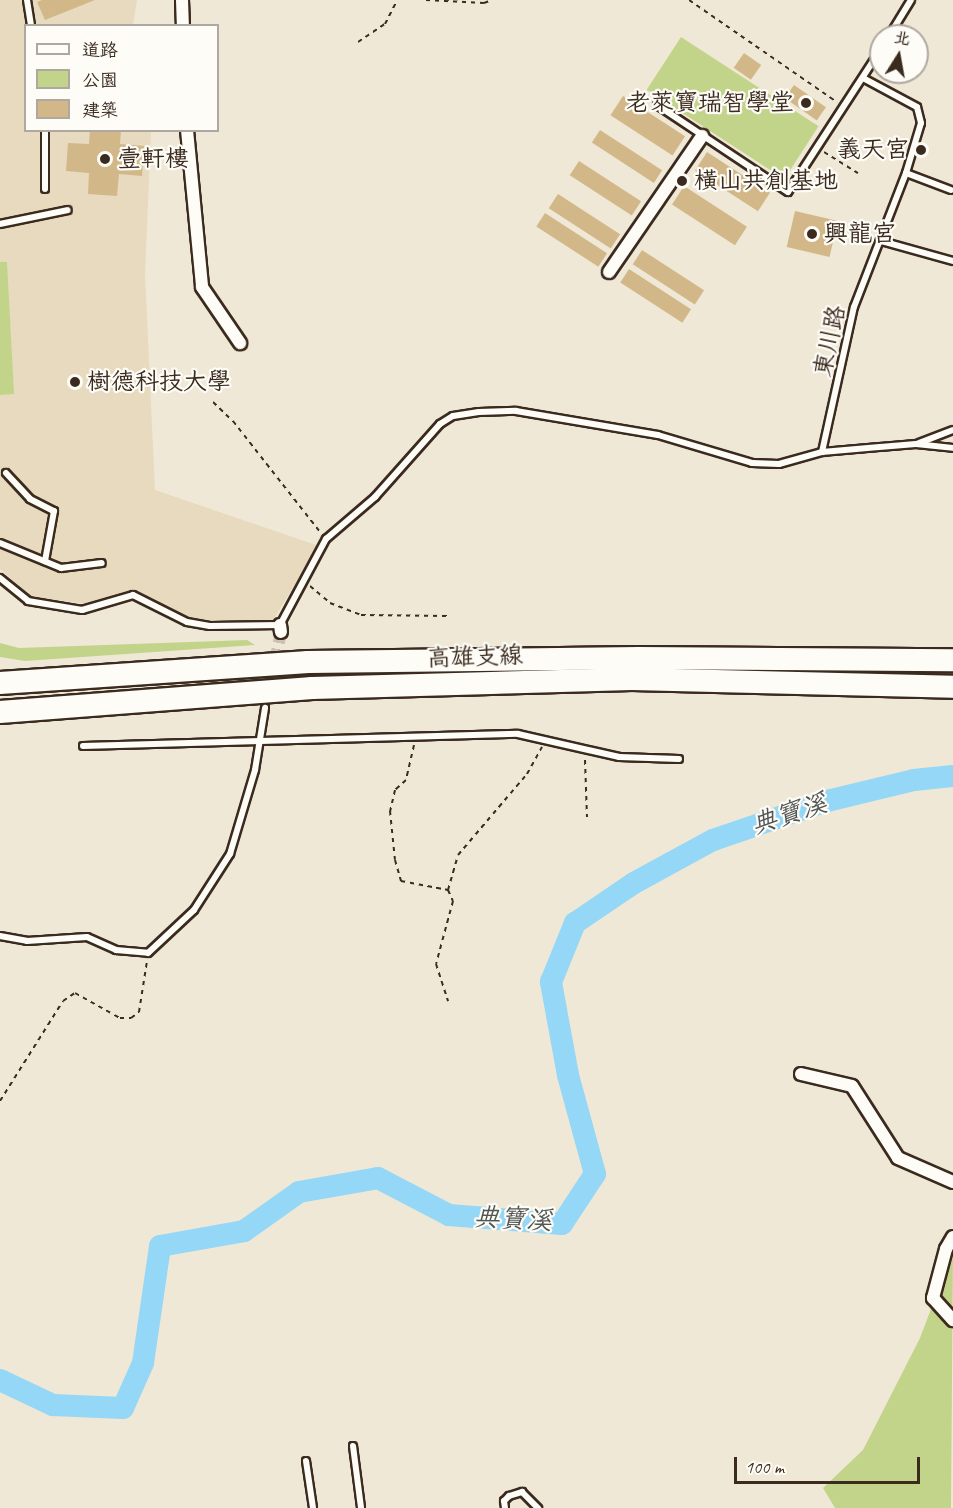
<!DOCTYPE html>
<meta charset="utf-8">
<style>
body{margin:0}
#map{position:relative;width:953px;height:1508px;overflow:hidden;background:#f0e8d6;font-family:Caveat,"LXGW WenKai TC",sans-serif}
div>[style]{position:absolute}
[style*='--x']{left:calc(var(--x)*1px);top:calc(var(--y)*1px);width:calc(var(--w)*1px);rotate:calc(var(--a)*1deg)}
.built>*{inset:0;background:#e7dabf}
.green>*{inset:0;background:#c2d489;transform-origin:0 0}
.river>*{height:22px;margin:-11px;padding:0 11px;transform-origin:11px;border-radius:11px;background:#94d7f6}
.building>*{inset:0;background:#d2b888;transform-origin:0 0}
.street-tunnel>*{height:12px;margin-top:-6px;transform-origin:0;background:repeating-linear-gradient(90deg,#ccc2b1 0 12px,transparent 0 18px)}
.path>*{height:2px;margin-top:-1px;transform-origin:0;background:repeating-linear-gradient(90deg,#3b2a1e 0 4.5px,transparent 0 9px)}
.roads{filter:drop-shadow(2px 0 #3b2a1e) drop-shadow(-2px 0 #3b2a1e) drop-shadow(0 2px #3b2a1e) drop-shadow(0 -2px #3b2a1e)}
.lane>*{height:6px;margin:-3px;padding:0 3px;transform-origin:3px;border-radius:3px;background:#fdfcf7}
.street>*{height:12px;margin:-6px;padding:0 6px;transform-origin:6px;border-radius:6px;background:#fdfcf7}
.highway>*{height:22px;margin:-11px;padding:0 11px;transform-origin:11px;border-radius:11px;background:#fdfcf7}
.dots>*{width:16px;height:16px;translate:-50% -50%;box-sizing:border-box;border:3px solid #fdfcf7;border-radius:50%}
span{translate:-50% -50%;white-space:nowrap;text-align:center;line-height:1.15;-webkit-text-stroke:4.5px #fdfcf7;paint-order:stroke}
.poi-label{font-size:24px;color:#3b2a1e}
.right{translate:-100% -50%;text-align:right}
.left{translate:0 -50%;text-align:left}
.street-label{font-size:24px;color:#3b2a1e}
.water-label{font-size:26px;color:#515554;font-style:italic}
.legend{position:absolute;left:24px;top:24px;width:195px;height:108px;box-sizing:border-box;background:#fdfcf7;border:2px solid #afa8a0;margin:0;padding:8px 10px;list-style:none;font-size:18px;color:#3b2a1e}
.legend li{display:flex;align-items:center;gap:12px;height:30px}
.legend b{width:30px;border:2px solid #afa8a0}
.north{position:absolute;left:869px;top:24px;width:60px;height:60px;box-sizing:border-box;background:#fdfcf7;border:2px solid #afa8a0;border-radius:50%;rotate:11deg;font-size:16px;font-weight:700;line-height:24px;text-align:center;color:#3b2a1e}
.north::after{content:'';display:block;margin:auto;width:21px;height:27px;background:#3b2a1e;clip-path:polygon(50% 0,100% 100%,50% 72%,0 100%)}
.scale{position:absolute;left:734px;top:1457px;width:186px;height:27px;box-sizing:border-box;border:3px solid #3b2a1e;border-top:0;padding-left:8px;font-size:18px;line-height:21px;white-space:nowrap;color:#3b2a1e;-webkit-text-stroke:4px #fdfcf7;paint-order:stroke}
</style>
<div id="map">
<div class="built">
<div style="clip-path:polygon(0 0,137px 0,133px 25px,26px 26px,26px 130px,151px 131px,145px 274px,155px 490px,319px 546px,270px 625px,188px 618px,134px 591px,88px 604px,32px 597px,0 569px)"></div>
</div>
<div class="green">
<div style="left:681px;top:37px;width:164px;height:63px;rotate:33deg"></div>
<div style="clip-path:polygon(0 262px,7px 262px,14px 394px,0 395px)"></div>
<div style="clip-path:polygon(247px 640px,255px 645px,25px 661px,0 657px,0 643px,19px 648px)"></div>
<div style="clip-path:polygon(953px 1251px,951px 1508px,835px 1508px,823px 1488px,863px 1450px,920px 1338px)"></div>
</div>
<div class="river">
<div style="--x:0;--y:1380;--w:59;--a:25.3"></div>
<div style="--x:53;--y:1405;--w:70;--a:2.5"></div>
<div style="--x:123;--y:1408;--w:49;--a:-66"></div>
<div style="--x:143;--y:1363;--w:118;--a:-81.7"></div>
<div style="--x:160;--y:1246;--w:85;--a:-10.1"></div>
<div style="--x:244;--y:1231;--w:67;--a:-35.3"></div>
<div style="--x:299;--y:1192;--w:80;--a:-10"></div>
<div style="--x:378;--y:1178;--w:80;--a:27.5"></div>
<div style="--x:449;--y:1215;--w:113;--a:4.6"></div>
<div style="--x:562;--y:1224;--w:60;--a:-56.6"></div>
<div style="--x:595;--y:1174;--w:103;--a:-105.3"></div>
<div style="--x:568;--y:1075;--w:95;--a:-100.4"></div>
<div style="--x:551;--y:982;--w:64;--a:-67.9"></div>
<div style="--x:575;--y:923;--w:71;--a:-34.1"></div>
<div style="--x:634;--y:883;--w:90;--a:-28.6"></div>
<div style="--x:713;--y:840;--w:120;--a:-18.9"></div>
<div style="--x:827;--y:801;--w:89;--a:-13.6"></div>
<div style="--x:914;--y:780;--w:39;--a:-6"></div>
</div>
<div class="building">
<div style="clip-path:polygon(42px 0,95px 0,45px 20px,37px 2px)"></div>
<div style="left:744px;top:53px;width:21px;height:18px;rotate:35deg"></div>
<div style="left:794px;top:85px;width:39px;height:16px;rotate:35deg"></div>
<div style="left:623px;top:96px;width:74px;height:23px;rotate:33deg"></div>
<div style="clip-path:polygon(90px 130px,121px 130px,120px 144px,144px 146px,142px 176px,119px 174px,117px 196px,88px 194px,89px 173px,66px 171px,68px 143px,89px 144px)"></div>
<div style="left:600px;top:130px;width:74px;height:15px;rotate:33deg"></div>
<div style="left:707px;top:152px;width:75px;height:22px;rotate:33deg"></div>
<div style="left:579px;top:161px;width:74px;height:17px;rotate:33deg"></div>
<div style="left:684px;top:186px;width:75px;height:22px;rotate:33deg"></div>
<div style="left:558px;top:194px;width:74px;height:17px;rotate:33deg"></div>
<div style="left:795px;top:211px;width:44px;height:37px;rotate:13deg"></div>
<div style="left:545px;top:213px;width:74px;height:16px;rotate:33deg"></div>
<div style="left:642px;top:250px;width:74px;height:17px;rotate:33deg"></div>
<div style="left:629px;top:269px;width:74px;height:16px;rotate:33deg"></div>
</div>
<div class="street-tunnel">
<div style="--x:268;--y:696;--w:65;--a:-78.5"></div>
</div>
<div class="path">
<div style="--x:426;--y:0;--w:58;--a:3"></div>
<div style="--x:484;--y:3;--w:9;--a:-21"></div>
<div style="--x:689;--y:0;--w:180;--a:34.6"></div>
<div style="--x:358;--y:42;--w:32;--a:-34"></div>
<div style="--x:385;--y:24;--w:27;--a:-63"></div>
<div style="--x:824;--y:152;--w:40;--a:32"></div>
<div style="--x:213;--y:402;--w:28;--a:44"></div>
<div style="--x:233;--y:421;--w:141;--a:51.9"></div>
<div style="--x:310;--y:586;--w:26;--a:40"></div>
<div style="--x:330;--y:603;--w:33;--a:21"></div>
<div style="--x:361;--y:615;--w:87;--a:0.7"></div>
<div style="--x:414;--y:745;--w:36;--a:103"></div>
<div style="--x:406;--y:780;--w:15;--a:138"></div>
<div style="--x:395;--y:790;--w:22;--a:103"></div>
<div style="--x:390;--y:811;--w:49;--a:84.2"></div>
<div style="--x:395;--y:860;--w:22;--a:74"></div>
<div style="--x:401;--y:881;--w:48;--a:10.8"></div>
<div style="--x:448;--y:890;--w:12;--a:66"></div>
<div style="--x:453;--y:901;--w:65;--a:105.1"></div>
<div style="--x:436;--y:964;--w:39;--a:72"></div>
<div style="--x:585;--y:760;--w:57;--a:88"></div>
<div style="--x:448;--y:890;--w:36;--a:-74"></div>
<div style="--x:458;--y:855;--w:106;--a:-49.6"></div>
<div style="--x:527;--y:774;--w:31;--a:-61"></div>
<div style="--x:0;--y:1101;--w:118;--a:-57.8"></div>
<div style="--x:63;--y:1001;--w:14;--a:-34"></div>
<div style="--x:75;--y:993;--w:51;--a:29.1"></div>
<div style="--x:120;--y:1018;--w:11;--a:0"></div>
<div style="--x:131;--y:1018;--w:10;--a:-37"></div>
<div style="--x:139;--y:1012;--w:52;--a:-81.1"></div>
</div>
<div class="roads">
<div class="lane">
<div style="--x:27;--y:0;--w:26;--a:81"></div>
<div style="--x:889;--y:36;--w:42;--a:-58.6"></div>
<div style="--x:657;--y:105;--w:157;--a:33.6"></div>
<div style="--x:788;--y:192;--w:171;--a:-57"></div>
<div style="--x:45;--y:130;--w:59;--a:90"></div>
<div style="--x:906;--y:173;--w:48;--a:20.7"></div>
<div style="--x:0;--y:224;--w:69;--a:-11.6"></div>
<div style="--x:881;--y:241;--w:75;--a:15.5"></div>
<div style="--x:919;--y:443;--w:36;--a:-21"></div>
<div style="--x:822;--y:452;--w:148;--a:-77.6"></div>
<div style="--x:854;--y:307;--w:144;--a:-68.8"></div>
<div style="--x:906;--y:173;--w:52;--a:-73.3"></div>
<div style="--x:921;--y:123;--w:16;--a:-104"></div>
<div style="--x:917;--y:107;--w:61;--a:-151.8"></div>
<div style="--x:6;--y:473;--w:35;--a:47"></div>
<div style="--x:30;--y:499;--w:27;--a:27"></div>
<div style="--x:54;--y:511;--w:51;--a:100.2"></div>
<div style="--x:0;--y:543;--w:66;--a:22.3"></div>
<div style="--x:61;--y:568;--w:41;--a:-7"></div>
<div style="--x:0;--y:578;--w:36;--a:39"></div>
<div style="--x:28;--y:601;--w:55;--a:9.5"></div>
<div style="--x:82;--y:610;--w:53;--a:-16.4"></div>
<div style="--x:133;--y:595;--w:60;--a:26.6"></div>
<div style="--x:187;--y:622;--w:23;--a:10"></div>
<div style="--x:210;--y:626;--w:70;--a:-0.8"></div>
<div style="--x:280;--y:625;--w:98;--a:-61.9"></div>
<div style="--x:326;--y:539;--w:65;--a:-40.6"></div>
<div style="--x:375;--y:497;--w:98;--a:-48.3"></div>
<div style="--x:440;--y:424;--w:15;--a:-32"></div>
<div style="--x:453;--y:416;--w:26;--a:-9"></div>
<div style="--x:479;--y:412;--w:37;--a:-2"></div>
<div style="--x:516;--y:411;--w:144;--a:9.6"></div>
<div style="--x:658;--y:435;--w:98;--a:16.6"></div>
<div style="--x:752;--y:463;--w:27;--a:2"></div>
<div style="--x:779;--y:464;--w:45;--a:-15.6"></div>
<div style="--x:822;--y:452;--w:94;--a:-4.9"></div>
<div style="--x:916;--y:444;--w:37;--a:6"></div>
<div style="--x:83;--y:746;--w:435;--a:-1.6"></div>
<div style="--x:518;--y:734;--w:104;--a:12.8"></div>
<div style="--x:619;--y:757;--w:60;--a:1.9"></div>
<div style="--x:0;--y:936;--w:27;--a:10"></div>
<div style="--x:27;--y:941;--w:60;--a:-3.8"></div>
<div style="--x:87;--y:937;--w:32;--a:24"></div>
<div style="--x:116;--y:950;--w:32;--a:5"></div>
<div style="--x:148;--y:953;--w:63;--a:-43.1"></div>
<div style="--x:194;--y:910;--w:67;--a:-57.3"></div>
<div style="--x:230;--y:854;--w:88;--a:-73.4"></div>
<div style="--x:255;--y:770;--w:63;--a:-80.8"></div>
<div style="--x:353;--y:1446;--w:63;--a:82.6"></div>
<div style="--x:306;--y:1461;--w:48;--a:81.5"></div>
<div style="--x:505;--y:1508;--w:7;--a:-98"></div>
<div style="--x:504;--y:1501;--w:7;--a:-45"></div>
<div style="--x:509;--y:1496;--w:14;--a:-17"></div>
<div style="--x:522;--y:1492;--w:23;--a:45"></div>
</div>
<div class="street">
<div style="--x:182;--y:0;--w:26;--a:88"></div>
<div style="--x:187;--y:130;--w:158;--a:84.5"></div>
<div style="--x:202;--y:287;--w:68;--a:55.8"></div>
<div style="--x:609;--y:272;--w:165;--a:-55.6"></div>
<div style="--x:280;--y:625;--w:7;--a:82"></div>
<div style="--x:801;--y:1074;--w:52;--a:13.2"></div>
<div style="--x:852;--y:1086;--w:85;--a:57.4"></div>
<div style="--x:898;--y:1158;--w:60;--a:23.6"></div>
<div style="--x:953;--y:1237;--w:14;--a:120"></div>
<div style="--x:946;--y:1249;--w:51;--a:104.9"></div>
<div style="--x:933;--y:1298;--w:30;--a:48"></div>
</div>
<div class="highway">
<div style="--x:0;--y:683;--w:309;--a:-3.9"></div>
<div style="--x:308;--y:662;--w:331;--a:-0.7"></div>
<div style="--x:639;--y:658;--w:314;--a:0.4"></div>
<div style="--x:0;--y:712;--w:313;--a:-4.4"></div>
<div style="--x:312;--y:688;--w:320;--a:-1.6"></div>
<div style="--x:632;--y:679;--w:321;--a:1.4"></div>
</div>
</div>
<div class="dots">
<div style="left:806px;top:103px;background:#3b2a1e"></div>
<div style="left:921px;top:150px;background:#3b2a1e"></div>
<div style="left:105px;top:159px;background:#3b2a1e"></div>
<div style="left:682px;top:181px;background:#3b2a1e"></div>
<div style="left:812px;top:234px;background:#3b2a1e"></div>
<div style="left:75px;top:382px;background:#3b2a1e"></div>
</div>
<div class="poi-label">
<span class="right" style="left:794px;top:103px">老萊寶瑞智學堂</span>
<span class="right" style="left:909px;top:150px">義天宮</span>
<span class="left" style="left:117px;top:159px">壹軒樓</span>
<span class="left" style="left:694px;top:181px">橫山共創基地</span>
<span class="left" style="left:824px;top:234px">興龍宮</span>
<span class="left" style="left:87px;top:382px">樹德科技大學</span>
</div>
<div class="street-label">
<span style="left:830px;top:341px;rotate:-78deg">東川路</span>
<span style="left:475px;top:657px;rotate:-2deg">高雄支線</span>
</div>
<div class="water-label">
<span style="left:789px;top:814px;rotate:-18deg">典寶溪</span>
<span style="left:513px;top:1219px;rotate:3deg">典寶溪</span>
</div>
<ul class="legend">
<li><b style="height:8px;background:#fdfcf7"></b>道路</li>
<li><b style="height:16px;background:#c2d489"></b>公園</li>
<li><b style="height:16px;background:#d2b888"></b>建築</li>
</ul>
<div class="north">北</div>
<div class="scale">100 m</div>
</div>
